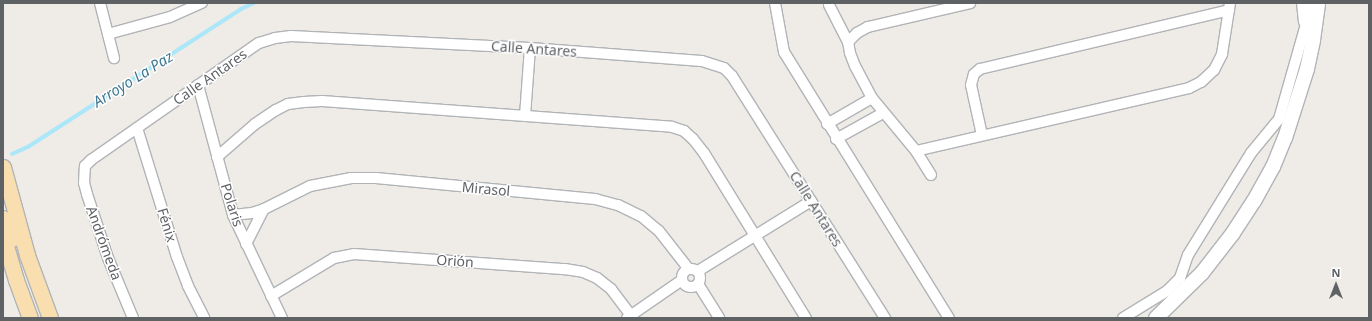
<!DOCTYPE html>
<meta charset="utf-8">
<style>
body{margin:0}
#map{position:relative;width:1372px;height:321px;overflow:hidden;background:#efebe6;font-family:"Noto Sans",sans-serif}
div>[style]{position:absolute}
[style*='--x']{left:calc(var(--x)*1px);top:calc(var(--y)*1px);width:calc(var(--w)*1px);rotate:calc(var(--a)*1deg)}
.stream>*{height:3.5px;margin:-1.75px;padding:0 1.75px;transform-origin:1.75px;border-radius:1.75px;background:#ace7f9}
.roads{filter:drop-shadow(1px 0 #b1b4b7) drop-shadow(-1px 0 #b1b4b7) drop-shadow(0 1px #b1b4b7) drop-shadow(0 -1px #b1b4b7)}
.minor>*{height:10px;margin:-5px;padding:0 5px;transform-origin:5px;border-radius:5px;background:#fff}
.minor>.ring{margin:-5px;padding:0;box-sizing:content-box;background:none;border:10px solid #fff;border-radius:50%}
.secondary>*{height:14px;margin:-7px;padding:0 7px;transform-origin:7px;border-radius:7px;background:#fff}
.primary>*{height:15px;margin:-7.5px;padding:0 7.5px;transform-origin:7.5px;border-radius:7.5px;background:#f9dfb0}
span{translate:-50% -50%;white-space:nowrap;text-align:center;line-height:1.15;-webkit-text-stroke:3px #fff;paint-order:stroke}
.street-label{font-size:14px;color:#5e6265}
.water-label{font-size:15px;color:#407890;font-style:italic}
.frame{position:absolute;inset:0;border:4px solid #5e6265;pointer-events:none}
.north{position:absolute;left:1316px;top:265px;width:40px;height:40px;-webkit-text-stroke:3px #fff;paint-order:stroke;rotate:0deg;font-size:11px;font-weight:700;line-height:16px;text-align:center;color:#5e6265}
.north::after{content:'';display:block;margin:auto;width:14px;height:18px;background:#5e6265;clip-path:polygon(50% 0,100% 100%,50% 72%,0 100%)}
</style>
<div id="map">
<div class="stream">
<div style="--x:12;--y:154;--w:17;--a:-24"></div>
<div style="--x:28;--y:147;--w:254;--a:-32.9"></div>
<div style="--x:241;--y:9;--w:14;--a:-25"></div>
</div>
<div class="roads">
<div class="minor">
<div style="--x:100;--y:3;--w:57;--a:75.7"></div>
<div style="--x:775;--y:3;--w:50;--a:79.6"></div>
<div style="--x:784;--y:52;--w:313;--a:58.2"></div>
<div style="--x:1302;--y:3;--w:19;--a:84"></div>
<div style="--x:829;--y:5;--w:42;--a:62.8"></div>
<div style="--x:108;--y:34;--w:64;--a:-15.3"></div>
<div style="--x:170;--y:17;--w:35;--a:-24"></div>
<div style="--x:198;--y:85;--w:135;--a:74.9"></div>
<div style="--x:233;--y:215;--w:114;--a:64.6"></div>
<div style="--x:525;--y:116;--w:68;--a:-85.8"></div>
<div style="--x:827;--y:124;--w:52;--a:-30"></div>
<div style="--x:137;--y:128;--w:135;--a:72.8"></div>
<div style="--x:177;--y:257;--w:31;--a:69"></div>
<div style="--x:188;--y:286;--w:36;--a:63"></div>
<div style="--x:982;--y:135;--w:51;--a:-102.4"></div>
<div style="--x:971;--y:85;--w:11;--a:-75"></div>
<div style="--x:974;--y:74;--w:8;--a:-40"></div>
<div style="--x:980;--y:69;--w:256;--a:-13.3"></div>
<div style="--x:836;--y:139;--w:54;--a:-29"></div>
<div style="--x:916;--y:151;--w:280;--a:-13"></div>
<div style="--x:1189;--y:88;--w:13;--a:-27"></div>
<div style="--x:1201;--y:82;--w:18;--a:-43"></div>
<div style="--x:1214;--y:70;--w:18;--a:-63"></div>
<div style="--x:1222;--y:54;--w:52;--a:-81.1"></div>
<div style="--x:217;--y:157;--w:50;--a:-41"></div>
<div style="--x:255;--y:124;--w:25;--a:-34"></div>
<div style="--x:276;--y:110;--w:13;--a:-27"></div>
<div style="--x:288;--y:104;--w:16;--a:-7"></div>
<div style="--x:304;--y:102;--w:18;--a:-3"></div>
<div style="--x:322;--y:101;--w:351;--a:4.2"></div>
<div style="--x:672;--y:127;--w:13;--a:18"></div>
<div style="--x:684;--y:131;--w:12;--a:42"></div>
<div style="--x:693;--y:139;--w:18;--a:52"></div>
<div style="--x:704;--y:153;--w:194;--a:58.3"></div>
<div style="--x:931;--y:175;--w:28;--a:-122"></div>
<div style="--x:916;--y:151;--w:69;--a:-129.7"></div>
<div style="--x:872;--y:98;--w:36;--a:-118"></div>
<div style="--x:855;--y:66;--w:14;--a:-111"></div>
<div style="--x:850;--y:53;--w:11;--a:-100"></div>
<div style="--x:848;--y:42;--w:13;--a:-45"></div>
<div style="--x:857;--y:33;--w:13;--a:-29"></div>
<div style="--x:868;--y:27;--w:105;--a:-13.2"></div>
<div style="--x:233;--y:215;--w:19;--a:-6"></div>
<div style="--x:252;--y:213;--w:13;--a:-18"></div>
<div style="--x:264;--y:209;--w:51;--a:-26.6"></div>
<div style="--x:310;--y:186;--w:42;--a:-11"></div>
<div style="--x:351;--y:178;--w:25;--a:0"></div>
<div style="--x:376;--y:178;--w:220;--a:5.5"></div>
<div style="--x:595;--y:199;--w:24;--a:15"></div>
<div style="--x:618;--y:205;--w:25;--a:26"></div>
<div style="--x:641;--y:216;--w:23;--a:40"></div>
<div style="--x:659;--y:231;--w:47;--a:51.9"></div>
<div style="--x:246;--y:244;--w:39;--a:-63"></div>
<div class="ring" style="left:682px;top:269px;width:8px;height:8px"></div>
<div style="--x:698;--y:271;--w:133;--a:-31.8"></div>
<div style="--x:698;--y:284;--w:40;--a:58"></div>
<div style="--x:271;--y:296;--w:74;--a:-31.1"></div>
<div style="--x:334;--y:258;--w:20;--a:-11"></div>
<div style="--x:354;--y:254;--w:212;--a:4.1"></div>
<div style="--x:565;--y:269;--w:18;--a:9"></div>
<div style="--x:583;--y:272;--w:15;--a:23"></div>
<div style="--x:597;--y:278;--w:18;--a:38"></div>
<div style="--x:611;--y:289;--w:36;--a:53"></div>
<div style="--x:133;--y:318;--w:65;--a:-112.6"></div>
<div style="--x:108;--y:258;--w:67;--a:-108.2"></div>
<div style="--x:87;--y:194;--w:11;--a:-105"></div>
<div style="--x:84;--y:183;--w:17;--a:-87"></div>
<div style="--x:85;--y:166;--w:8;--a:-45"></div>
<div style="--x:91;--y:160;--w:205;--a:-34.9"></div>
<div style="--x:259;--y:43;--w:17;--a:-17"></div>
<div style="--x:275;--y:38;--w:16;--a:-7"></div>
<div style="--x:291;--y:36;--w:239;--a:2.9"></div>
<div style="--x:530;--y:48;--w:172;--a:4.3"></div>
<div style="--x:702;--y:61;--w:23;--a:18"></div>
<div style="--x:724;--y:68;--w:11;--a:45"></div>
<div style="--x:732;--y:76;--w:286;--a:57.7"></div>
<div style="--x:627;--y:318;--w:67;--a:-34.6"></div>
<div style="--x:1123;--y:318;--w:52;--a:-31.5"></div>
<div style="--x:1167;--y:291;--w:18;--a:-45"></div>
<div style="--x:1180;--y:278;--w:24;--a:-71"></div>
<div style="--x:1188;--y:255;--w:120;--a:-58.3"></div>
<div style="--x:1251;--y:153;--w:44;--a:-50.5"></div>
<div style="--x:1279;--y:119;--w:121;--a:-74.1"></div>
</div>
<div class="secondary">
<div style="--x:1156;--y:318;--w:64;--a:-44.4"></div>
<div style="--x:1202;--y:273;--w:51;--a:-52.2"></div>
<div style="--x:1233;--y:233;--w:38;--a:-57"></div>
<div style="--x:1254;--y:201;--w:39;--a:-61"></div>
<div style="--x:1273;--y:167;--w:31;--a:-68"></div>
<div style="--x:1285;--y:138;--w:72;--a:-72.3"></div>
<div style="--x:1307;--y:69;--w:30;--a:-78"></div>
<div style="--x:1313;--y:40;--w:37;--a:-82"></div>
</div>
<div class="primary">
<div style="--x:3;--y:167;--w:91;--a:74.7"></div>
<div style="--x:27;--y:255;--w:67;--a:69.9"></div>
<div style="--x:3;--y:218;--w:8;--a:40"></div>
<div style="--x:9;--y:223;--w:16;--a:79"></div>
<div style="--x:3;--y:236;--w:46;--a:73.5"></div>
<div style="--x:16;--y:280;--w:40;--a:69.8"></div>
</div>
</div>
<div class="street-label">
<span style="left:534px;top:49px;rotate:4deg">Calle Antares</span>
<span style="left:210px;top:77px;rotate:-35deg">Calle Antares</span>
<span style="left:486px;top:189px;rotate:5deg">Mirasol</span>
<span style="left:232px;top:205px;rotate:72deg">Polaris</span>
<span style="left:816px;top:209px;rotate:58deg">Calle Antares</span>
<span style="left:167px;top:225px;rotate:73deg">Fénix</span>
<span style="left:104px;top:243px;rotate:70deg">Andrómeda</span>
<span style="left:455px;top:261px;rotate:4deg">Orión</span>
</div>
<div class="water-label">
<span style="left:133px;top:79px;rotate:-32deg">Arroyo La Paz</span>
</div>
<div class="frame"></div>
<div class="north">N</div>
</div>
